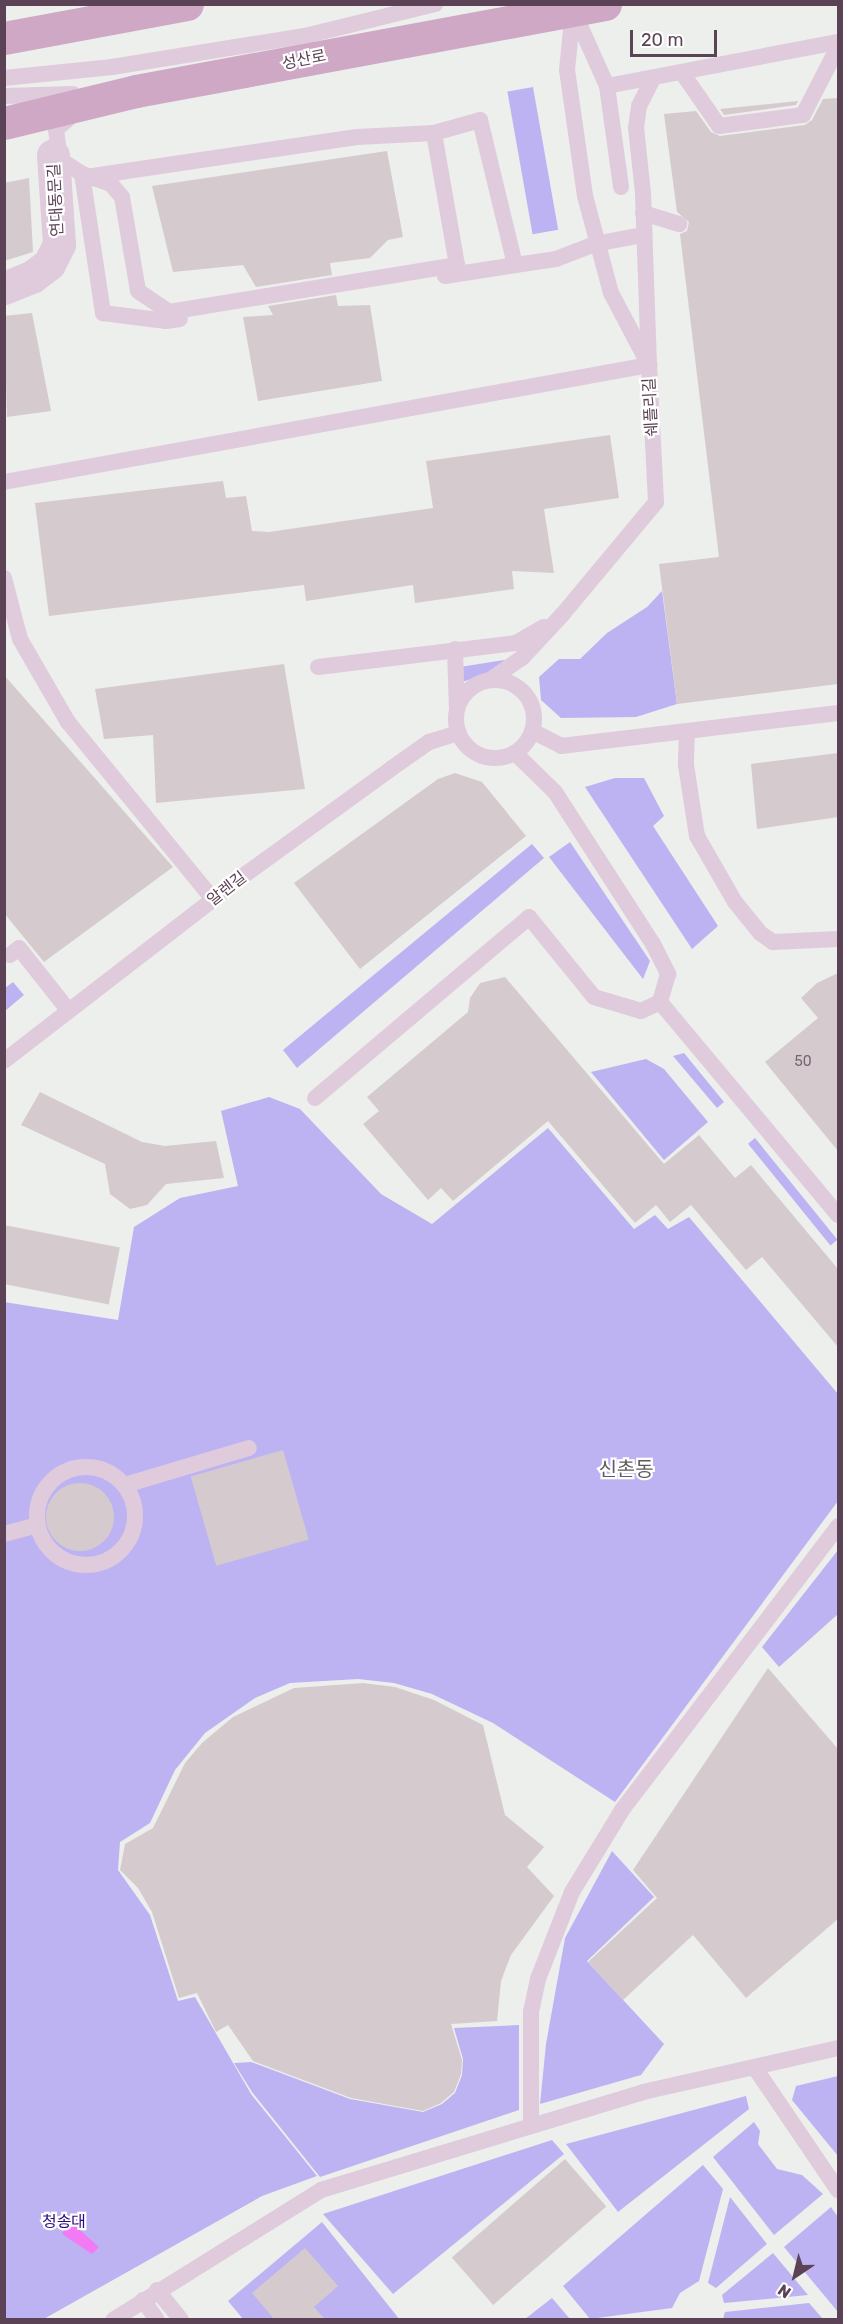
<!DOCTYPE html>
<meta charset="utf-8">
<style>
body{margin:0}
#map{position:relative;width:843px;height:2324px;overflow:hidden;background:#ecefeb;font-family:Rubik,"Noto Sans KR",sans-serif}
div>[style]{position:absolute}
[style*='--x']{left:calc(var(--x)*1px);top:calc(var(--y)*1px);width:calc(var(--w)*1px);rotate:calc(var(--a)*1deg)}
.green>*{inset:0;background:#bdb3f3;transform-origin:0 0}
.water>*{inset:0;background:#f27bf5}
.building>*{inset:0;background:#d5cbcf;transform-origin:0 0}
.round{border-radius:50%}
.lane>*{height:16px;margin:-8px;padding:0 8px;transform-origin:8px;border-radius:8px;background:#e0cbdc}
.lane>.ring{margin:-8px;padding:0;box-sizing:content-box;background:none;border:16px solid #e0cbdc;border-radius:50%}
.street>*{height:33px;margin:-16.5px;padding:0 16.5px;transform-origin:16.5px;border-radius:16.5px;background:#e0cbdc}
.primary>*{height:33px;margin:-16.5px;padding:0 16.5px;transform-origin:16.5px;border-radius:16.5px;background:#cfa8c5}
span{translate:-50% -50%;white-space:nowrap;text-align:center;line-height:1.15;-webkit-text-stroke:4.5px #fff;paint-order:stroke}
.number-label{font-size:14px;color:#7a6474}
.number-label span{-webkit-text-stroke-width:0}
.street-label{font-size:16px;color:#5b4255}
.park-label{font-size:16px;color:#2c0c83}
.quarter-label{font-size:20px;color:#62585f}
.frame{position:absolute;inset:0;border:6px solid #5b4255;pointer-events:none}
.north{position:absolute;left:765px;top:2246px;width:60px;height:60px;-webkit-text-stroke:4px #fff;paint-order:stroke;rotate:215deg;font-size:16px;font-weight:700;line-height:24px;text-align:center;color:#5b4255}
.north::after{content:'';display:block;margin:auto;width:21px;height:27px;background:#5b4255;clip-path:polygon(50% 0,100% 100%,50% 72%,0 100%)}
.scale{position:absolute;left:630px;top:30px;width:87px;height:27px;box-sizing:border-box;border:3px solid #5b4255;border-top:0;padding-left:8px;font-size:18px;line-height:21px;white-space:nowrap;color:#5b4255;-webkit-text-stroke:4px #fff;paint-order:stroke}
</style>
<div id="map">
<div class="green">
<div style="left:533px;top:87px;width:145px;height:26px;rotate:80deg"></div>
<div style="clip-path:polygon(662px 591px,677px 704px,636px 717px,561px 718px,541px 700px,539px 677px,559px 659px,580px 659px,607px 633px,647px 607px)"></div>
<div style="clip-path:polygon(504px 660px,503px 669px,462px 682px,460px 667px)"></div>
<div style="clip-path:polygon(615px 778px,644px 778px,664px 816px,653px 826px,718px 926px,692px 949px,585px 787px)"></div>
<div style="clip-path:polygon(570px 842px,650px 961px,643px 979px,549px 857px)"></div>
<div style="clip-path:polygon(532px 844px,544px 858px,297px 1068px,283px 1050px)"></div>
<div style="clip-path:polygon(13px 982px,24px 995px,5px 1011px,5px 988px)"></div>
<div style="clip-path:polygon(684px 1053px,724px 1102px,717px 1108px,673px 1056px)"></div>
<div style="clip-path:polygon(646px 1059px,664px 1069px,708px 1122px,664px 1160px,591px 1072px)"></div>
<div style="clip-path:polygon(269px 1097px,300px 1109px,381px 1194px,432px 1224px,548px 1128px,634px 1229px,655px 1215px,668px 1229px,689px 1217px,838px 1394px,838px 1501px,615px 1802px,493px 1723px,432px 1694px,394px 1683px,358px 1679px,290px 1683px,255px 1698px,205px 1733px,175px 1770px,150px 1823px,120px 1842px,118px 1870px,150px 1915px,178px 2001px,195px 1997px,251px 2094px,317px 2176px,262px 2196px,42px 2320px,4px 2319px,4px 1302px,118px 1320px,134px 1227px,180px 1198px,238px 1186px,221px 1111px)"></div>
<div style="left:755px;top:1138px;width:131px;height:9px;rotate:51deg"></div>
<div style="clip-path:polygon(838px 1550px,838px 1614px,779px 1667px,762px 1647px)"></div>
<div style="clip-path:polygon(612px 1851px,654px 1897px,587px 1961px,664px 2044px,641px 2075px,540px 2104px,546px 2044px,565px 1938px)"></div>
<div style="clip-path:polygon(519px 2025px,519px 2110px,320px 2177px,252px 2092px,234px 2063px,251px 2062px,350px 2099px,423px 2112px,442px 2104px,455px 2093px,462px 2075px,463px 2059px,454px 2028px)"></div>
<div style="clip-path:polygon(838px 2076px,838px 2156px,792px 2100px,796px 2086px)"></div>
<div style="clip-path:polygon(746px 2096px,749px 2109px,618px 2212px,566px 2144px)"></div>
<div style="clip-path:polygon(754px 2122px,760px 2131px,758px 2144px,777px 2169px,802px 2175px,823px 2194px,774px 2235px,713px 2157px)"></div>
<div style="clip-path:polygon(552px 2140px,564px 2154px,393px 2294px,323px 2214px)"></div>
<div style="clip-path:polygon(703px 2165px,723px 2189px,699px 2281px,680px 2293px,672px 2308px,590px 2319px,563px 2286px)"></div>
<div style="clip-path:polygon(730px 2197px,767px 2244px,716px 2288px,708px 2283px)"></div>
<div style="clip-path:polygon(831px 2207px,838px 2217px,838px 2312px,784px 2247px)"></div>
<div style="clip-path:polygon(322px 2222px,400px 2320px,243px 2319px,228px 2301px)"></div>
<div style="clip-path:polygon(773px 2253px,808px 2295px,724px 2303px,722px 2295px)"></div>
<div style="clip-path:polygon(552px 2298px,570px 2319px,525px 2319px)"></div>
<div style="clip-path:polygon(809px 2303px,823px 2319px,723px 2319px,725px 2312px)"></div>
</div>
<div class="water">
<div style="clip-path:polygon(80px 2214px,87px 2216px,80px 2230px,99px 2247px,92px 2254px,62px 2234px,74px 2215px)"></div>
</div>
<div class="building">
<div style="clip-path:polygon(838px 98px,838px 684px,677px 704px,659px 564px,719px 557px,680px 234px,687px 231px,689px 222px,677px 212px,664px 114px,696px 111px,711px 132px,720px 136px,805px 125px,812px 120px,823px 99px)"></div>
<div style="clip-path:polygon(798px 101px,796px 105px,724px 115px,720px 109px)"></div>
<div style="clip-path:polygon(387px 151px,403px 237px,388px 240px,370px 258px,330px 263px,332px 275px,256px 287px,243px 265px,173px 272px,152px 186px)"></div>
<div style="clip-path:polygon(29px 178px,33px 252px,4px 261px,4px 183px)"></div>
<div style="clip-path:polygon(336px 295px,338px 306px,370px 305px,382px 381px,258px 401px,243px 317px,273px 315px,268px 306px)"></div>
<div style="clip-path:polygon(32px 313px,51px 411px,7px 417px,4px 316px)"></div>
<div style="clip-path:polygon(610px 435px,619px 498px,544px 509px,554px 573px,512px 571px,514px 589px,415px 603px,413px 585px,306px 601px,304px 585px,49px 616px,35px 503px,223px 481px,226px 498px,246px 496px,252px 531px,269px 532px,433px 508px,426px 461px)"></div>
<div style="clip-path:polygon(284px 664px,305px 789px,156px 803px,153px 735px,104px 739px,95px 689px)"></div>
<div style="clip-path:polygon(4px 675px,173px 867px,44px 962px,4px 913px)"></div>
<div style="clip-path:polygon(838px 753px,838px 817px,757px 829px,751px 764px)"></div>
<div style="clip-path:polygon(455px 773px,482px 782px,526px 836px,360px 969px,294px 883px,438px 779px)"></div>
<div style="clip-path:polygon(838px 973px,838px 1151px,765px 1062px,818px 1018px,801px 998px,817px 983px)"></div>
<div style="clip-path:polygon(505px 977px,664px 1164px,699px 1135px,735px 1178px,751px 1165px,838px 1269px,838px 1347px,762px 1257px,746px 1270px,691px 1205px,670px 1222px,656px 1205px,635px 1223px,548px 1121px,453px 1201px,441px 1188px,428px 1200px,363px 1124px,379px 1111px,367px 1097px,468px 1012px,470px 998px,480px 983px)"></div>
<div style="clip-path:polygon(40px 1092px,142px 1142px,165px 1146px,216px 1141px,224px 1178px,166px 1184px,147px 1205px,130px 1209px,110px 1194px,105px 1164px,21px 1125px)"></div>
<div style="left:4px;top:1225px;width:118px;height:58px;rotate:11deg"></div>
<div style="left:283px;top:1450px;width:93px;height:96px;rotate:74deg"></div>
<div class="round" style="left:46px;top:1483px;width:68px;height:68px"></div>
<div style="clip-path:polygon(768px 1668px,838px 1749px,838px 1919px,746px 1998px,693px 1935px,623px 2000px,588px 1962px,657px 1898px,633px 1870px)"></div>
<div style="clip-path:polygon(363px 1683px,395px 1687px,434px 1700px,483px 1725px,505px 1815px,544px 1847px,527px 1867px,554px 1896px,511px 1955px,501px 1981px,497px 2021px,451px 2024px,462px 2060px,461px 2074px,454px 2092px,441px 2103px,423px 2111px,351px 2098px,253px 2061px,228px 2025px,216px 2032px,197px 1993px,179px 1998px,152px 1912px,138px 1888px,120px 1870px,125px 1844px,153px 1828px,185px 1763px,202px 1743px,233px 1717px,294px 1688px)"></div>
<div style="left:565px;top:2159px;width:63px;height:150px;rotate:49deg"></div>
<div style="clip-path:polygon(305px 2248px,338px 2286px,314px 2307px,325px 2319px,274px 2319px,252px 2293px)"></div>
</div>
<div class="lane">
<div style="--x:573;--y:10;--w:83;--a:65.9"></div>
<div style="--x:607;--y:86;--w:102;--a:82.1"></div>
<div style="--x:683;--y:74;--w:63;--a:55.3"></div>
<div style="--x:719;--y:126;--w:85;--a:-7.5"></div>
<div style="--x:803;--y:115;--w:76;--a:-62.8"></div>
<div style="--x:4;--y:78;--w:109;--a:-5.8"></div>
<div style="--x:112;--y:67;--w:200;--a:-9.2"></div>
<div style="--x:309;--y:35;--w:130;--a:-13.8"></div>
<div style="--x:607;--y:86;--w:235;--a:-10.8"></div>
<div style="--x:4;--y:96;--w:69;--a:-1.7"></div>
<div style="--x:74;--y:114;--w:23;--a:140"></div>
<div style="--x:56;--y:129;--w:16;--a:83"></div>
<div style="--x:58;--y:145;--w:11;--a:117"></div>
<div style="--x:53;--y:155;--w:35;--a:33"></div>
<div style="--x:82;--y:174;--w:31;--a:19"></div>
<div style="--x:111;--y:184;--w:17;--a:50"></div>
<div style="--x:122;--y:197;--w:95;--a:80.3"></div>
<div style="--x:138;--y:291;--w:37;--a:34"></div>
<div style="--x:169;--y:312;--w:292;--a:-9.3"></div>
<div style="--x:457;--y:265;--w:134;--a:-99.9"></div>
<div style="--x:434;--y:133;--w:77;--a:177"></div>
<div style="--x:357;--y:137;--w:267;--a:171.6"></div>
<div style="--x:434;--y:133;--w:48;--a:-15.8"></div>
<div style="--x:480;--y:120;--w:149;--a:76.4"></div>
<div style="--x:515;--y:265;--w:71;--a:171.1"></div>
<div style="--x:82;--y:174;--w:141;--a:81.4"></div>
<div style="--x:103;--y:313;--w:64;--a:7.2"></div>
<div style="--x:166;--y:321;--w:14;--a:-8"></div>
<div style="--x:643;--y:213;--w:38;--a:17"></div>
<div style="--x:515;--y:265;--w:41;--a:-8.3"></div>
<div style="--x:556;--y:259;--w:42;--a:-21"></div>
<div style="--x:595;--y:244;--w:49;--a:-10.6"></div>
<div style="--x:4;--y:482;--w:656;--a:-10.28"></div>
<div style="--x:649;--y:365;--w:172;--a:-92"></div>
<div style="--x:643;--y:193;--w:65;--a:-96.1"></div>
<div style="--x:636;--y:128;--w:22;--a:-82"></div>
<div style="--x:639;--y:106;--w:31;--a:-63"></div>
<div style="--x:4;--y:578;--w:63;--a:75.3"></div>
<div style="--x:20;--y:639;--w:96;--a:60"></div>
<div style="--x:68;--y:722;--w:229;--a:50.7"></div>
<div style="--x:455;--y:649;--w:59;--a:88.1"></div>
<div style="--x:318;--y:667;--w:199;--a:-6.9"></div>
<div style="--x:516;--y:643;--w:32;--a:-30"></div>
<div style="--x:490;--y:680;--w:39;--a:-35"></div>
<div style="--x:522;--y:658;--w:59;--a:-47.1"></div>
<div style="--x:562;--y:615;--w:147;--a:-50.2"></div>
<div style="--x:656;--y:502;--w:137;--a:-92.9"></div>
<div style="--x:649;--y:365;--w:81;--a:-117.8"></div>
<div style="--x:611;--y:293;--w:100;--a:-105"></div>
<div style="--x:585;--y:196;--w:127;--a:-98.1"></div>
<div style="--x:567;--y:70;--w:60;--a:-84.3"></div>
<div class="ring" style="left:456px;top:680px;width:62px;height:62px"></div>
<div style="--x:532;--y:731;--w:33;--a:27"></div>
<div style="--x:561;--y:746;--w:279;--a:-6.8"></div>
<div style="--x:687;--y:732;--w:33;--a:92"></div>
<div style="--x:686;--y:765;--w:72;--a:81.2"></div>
<div style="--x:697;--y:836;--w:76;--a:60.1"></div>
<div style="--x:735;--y:902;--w:40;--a:51"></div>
<div style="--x:760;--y:933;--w:16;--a:35"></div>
<div style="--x:773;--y:942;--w:65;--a:-2.6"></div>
<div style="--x:515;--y:753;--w:56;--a:44.3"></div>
<div style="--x:555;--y:792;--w:181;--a:57.2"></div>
<div style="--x:653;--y:944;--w:34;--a:63"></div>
<div style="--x:668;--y:974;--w:29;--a:106"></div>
<div style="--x:10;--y:955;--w:11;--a:-38"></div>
<div style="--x:19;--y:948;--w:80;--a:51.6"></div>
<div style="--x:660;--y:1002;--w:278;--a:50.1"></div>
<div style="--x:4;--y:1061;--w:302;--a:-37.7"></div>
<div style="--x:243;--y:876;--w:184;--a:-35.9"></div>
<div style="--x:392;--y:768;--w:45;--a:-35.1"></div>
<div style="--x:429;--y:742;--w:31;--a:-17"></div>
<div style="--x:315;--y:1098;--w:280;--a:-40.2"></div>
<div style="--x:529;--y:917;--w:103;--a:50.9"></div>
<div style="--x:594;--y:997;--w:49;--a:16.6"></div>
<div style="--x:641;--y:1011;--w:21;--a:-25"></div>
<div class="ring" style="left:37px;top:1467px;width:82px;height:82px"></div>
<div style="--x:125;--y:1485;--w:129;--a:-16.6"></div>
<div style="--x:4;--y:1534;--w:34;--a:-15"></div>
<div style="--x:755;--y:2068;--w:148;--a:55.8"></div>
<div style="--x:531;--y:2124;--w:112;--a:-90"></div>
<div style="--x:531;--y:2012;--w:34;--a:-78"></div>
<div style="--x:538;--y:1979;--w:93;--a:-68.7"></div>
<div style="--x:572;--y:1892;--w:96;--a:-58.6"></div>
<div style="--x:622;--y:1810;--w:357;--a:-52.7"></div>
<div style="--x:157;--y:2290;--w:38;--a:51"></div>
<div style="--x:143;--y:2300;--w:24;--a:55"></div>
<div style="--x:113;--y:2320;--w:245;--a:-32"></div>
<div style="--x:321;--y:2190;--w:337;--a:-16.9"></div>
<div style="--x:643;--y:2092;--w:200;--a:-12.7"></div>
</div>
<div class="street">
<div style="--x:4;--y:288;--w:31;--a:-22"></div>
<div style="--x:33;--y:276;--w:20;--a:-37"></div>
<div style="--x:49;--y:264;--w:22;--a:-63"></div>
<div style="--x:59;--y:244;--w:89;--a:-93.9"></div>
</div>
<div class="primary">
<div style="--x:4;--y:38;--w:186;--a:-10.5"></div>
<div style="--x:4;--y:123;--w:136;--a:-13.6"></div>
<div style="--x:136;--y:91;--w:477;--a:-10.5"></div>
</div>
<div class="number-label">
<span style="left:803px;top:1062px">50</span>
</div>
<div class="street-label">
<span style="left:304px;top:60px;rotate:-11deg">성산로</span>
<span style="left:56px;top:200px;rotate:-93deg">연대동문길</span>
<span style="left:651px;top:407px;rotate:-93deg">쉐플리길</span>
<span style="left:227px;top:889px;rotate:-38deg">알렌길</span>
</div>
<div class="park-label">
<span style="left:64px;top:2222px">청송대</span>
</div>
<div class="quarter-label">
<span style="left:626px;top:1469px">신촌동</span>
</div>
<div class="frame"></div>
<div class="north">N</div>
<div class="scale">20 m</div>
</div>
